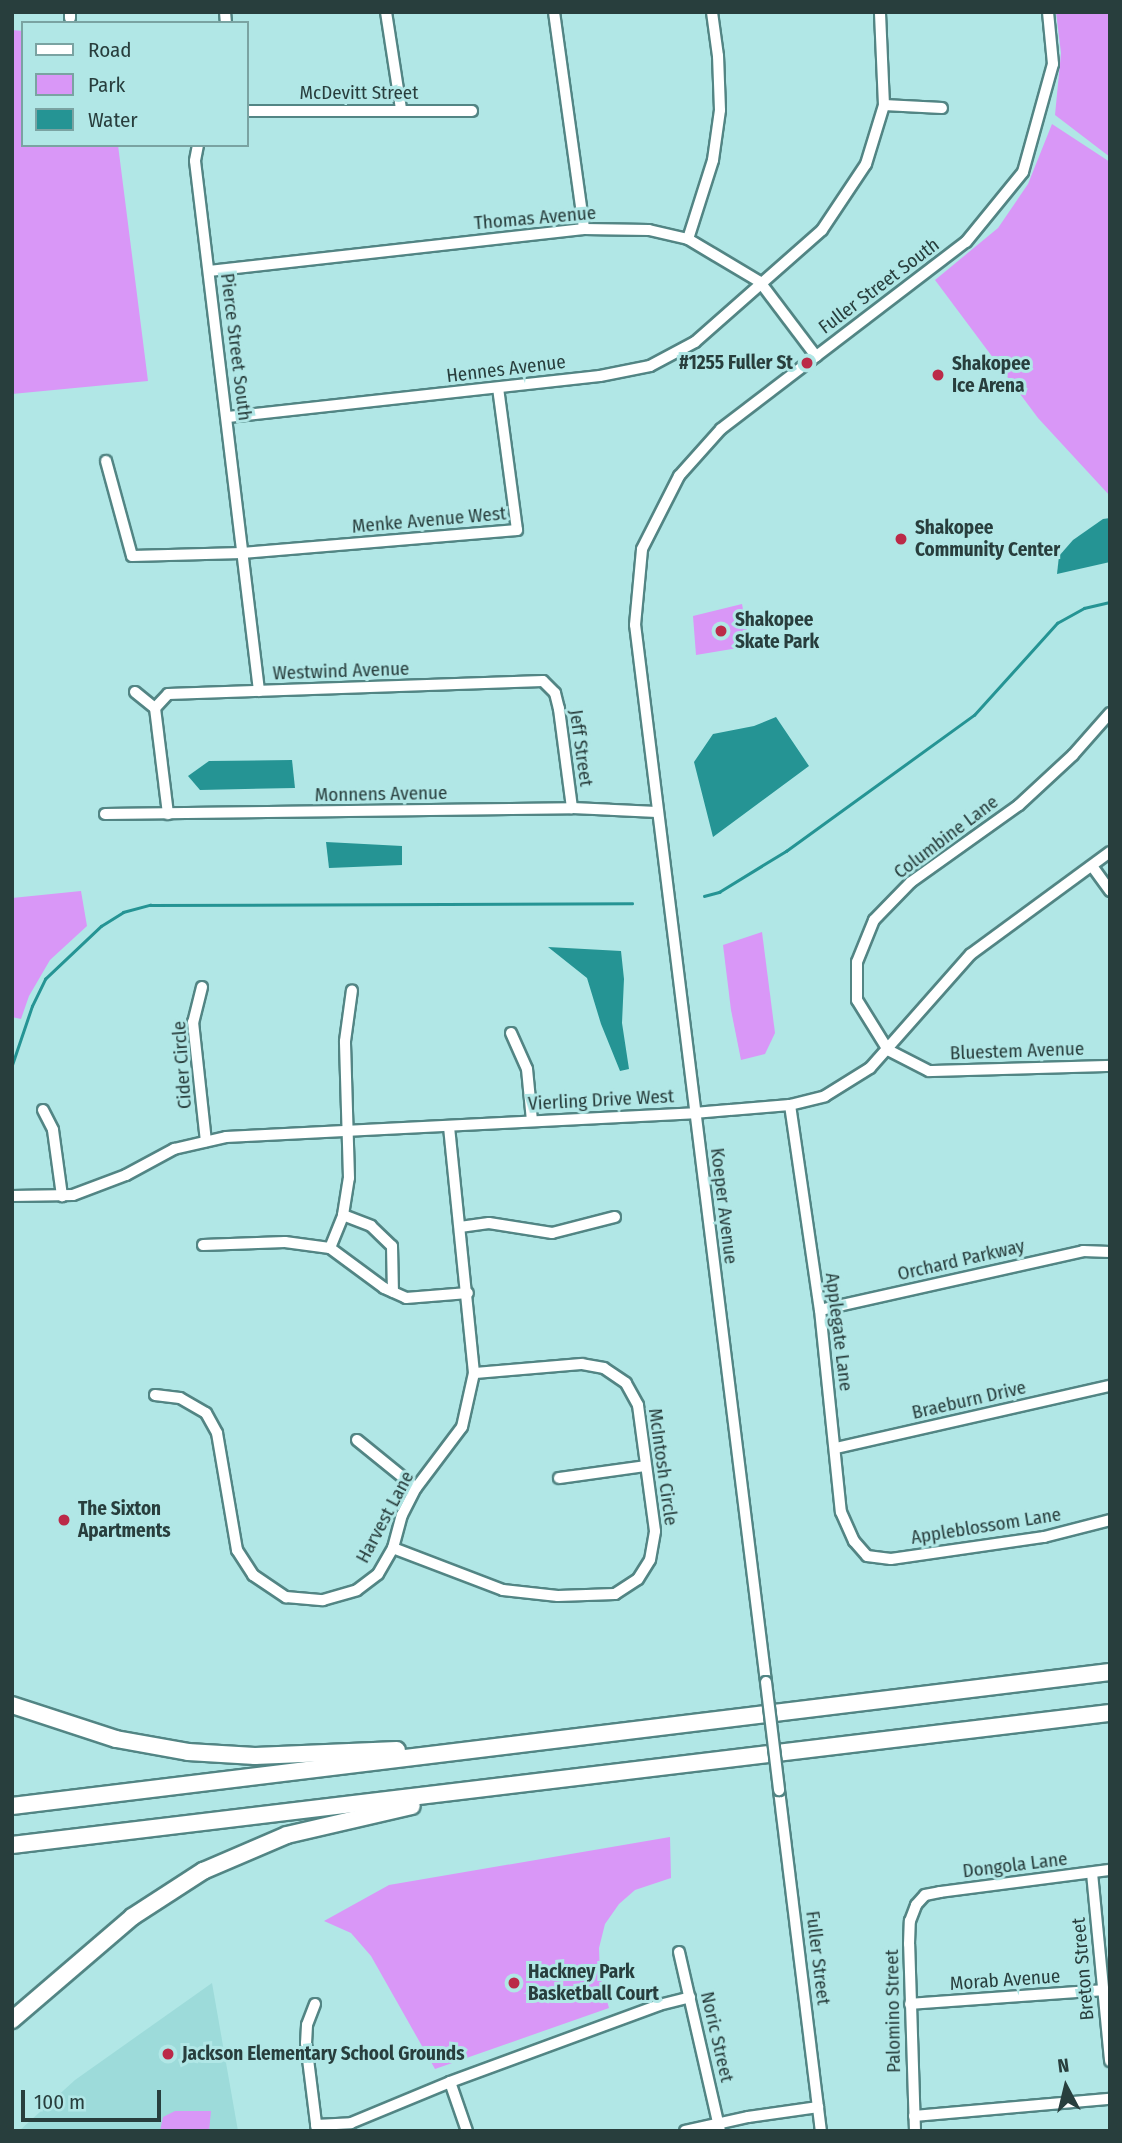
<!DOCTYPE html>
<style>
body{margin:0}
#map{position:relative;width:1122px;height:2143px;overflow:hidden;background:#b1e7e6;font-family:"Fira Sans Condensed",sans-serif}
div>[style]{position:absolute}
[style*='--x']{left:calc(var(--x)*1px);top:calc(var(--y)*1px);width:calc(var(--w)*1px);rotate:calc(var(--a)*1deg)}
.built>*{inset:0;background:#9ddbda}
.green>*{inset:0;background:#d997f7}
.water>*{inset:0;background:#259494}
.stream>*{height:2.5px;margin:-1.25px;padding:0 1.25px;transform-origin:1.25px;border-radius:1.25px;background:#259494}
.roads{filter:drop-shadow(2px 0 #528584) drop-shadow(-2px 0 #528584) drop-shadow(0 2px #528584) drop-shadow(0 -2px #528584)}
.minor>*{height:10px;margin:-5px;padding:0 5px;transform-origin:5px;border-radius:5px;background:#fff}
.highway>*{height:16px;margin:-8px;padding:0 8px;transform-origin:8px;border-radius:8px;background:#fff}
.bridges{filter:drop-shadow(2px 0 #528584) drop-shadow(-2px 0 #528584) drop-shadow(0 2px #528584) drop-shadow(0 -2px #528584)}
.minor-bridge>*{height:10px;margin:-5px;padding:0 5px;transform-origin:5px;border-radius:5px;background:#fff}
.dots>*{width:19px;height:19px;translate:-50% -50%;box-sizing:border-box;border:4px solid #b1e7e6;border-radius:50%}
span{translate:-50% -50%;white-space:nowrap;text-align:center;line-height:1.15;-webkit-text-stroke:6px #b1e7e6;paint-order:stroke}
.street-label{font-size:19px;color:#283e3d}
.poi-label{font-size:19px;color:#283e3d;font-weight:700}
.right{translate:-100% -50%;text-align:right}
.left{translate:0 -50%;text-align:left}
.frame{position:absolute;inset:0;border:14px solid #283e3d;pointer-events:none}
.legend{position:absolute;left:21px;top:21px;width:228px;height:126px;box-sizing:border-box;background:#b1e7e6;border:2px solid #7aa3a2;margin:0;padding:9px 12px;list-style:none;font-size:21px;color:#283e3d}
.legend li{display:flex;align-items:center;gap:14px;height:35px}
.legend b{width:35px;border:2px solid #7aa3a2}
.north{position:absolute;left:1031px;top:2052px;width:70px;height:70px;-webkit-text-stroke:5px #b1e7e6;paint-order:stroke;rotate:353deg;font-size:19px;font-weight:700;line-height:28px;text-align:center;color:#283e3d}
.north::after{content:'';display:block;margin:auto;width:24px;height:32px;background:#283e3d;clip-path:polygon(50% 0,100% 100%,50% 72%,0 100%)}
.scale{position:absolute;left:21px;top:2090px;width:140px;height:32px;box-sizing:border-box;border:4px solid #283e3d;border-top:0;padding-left:9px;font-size:21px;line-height:24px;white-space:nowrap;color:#283e3d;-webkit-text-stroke:5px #b1e7e6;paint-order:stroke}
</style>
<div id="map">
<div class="built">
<div style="clip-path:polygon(212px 1983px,238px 2131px,19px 2131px,75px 2080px)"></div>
</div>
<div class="green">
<div style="clip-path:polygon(1056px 12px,1110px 12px,1110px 157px,1055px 115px,1061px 53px)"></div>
<div style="clip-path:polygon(12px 30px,23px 31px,23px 145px,118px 145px,148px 381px,12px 394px)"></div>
<div style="clip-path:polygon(1052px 124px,1110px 162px,1110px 496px,1038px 418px,935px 280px,998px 228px,1028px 184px)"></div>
<div style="clip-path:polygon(742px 604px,750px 646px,696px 655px,693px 616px)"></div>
<div style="clip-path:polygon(81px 891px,87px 926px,50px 960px,29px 996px,21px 1019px,12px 1017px,12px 898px)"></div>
<div style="clip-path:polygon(762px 932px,775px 1033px,765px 1054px,741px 1060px,731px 1010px,723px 945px)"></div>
<div style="clip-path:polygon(670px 1837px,671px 1878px,635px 1890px,619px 1904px,605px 1924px,599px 1948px,600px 1976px,609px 2008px,435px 2069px,371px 1956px,351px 1933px,324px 1921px,389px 1885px)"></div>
<div style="clip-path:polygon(175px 2111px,211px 2111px,209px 2131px,160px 2131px,163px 2117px)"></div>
</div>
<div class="water">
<div style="clip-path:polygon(1110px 518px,1110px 562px,1057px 574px,1059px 556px,1073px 540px,1103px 519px)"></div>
<div style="clip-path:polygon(776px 717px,809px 766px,713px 837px,694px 762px,713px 734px,754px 726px)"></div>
<div style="clip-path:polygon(292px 760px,295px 788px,200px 790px,188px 776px,209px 761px)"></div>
<div style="clip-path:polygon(326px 842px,402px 846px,402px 865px,329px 868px)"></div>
<div style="clip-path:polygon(548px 947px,621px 951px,624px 979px,622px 1023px,629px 1069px,620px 1071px,601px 1024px,587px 978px)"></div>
</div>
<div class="stream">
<div style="--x:704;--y:896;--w:16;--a:-15"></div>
<div style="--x:719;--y:892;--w:79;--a:-31.5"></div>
<div style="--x:786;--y:851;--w:232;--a:-35.9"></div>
<div style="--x:974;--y:715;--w:124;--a:-47.9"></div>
<div style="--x:1057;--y:623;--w:31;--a:-29"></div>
<div style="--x:1084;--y:608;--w:27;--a:-13"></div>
<div style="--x:12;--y:1065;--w:62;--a:-71.3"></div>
<div style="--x:32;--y:1006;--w:30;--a:-64"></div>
<div style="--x:45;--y:979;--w:77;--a:-43.4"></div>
<div style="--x:101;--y:926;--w:26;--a:-32"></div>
<div style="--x:123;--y:912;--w:28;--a:-15"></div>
<div style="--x:150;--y:905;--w:482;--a:-0.2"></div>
</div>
<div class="roads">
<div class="minor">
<div style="--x:70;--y:12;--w:6;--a:90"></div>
<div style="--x:225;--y:12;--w:11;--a:85"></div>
<div style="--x:386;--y:12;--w:98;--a:81.2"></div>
<div style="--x:554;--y:12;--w:219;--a:82.1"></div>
<div style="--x:884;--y:105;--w:58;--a:3"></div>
<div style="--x:247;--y:111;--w:225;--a:0"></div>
<div style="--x:198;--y:145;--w:16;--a:101"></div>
<div style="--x:195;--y:161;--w:534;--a:83.11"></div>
<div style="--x:688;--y:239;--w:83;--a:-72.4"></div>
<div style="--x:713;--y:160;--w:50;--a:-82"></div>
<div style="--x:720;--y:110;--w:54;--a:-92.1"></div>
<div style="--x:718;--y:56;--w:44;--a:-97.8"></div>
<div style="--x:209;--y:271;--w:377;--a:-6.4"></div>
<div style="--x:584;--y:229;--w:65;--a:0.9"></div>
<div style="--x:649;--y:230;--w:40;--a:13"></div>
<div style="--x:688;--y:239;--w:84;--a:30.8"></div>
<div style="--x:760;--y:282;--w:93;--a:52.9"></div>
<div style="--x:228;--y:417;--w:374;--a:-6.3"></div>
<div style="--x:600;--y:376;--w:51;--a:-11.3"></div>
<div style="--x:650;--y:366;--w:51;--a:-28.1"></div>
<div style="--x:695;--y:342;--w:169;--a:-41.4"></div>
<div style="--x:822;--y:230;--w:79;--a:-56.3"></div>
<div style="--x:866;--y:164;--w:62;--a:-73"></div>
<div style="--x:884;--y:105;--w:93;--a:-92.5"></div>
<div style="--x:106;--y:461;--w:98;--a:74.7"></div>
<div style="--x:132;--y:556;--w:110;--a:-1.6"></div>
<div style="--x:242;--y:553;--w:276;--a:-4.8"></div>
<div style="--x:517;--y:530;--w:143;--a:-97.6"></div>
<div style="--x:135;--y:692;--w:26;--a:39"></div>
<div style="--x:155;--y:708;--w:19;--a:-47"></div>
<div style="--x:168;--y:694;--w:375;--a:-2"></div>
<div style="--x:543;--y:681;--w:17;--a:45"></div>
<div style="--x:555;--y:693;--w:16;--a:76"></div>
<div style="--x:559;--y:709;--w:100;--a:82.5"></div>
<div style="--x:155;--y:708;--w:107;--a:83"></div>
<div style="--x:1110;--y:713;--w:56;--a:131.4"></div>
<div style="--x:1073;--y:755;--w:74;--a:137.2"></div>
<div style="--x:1019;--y:805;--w:133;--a:144.5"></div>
<div style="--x:911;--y:882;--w:53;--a:134.2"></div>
<div style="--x:874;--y:920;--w:45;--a:112"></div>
<div style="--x:857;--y:962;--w:38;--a:90"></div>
<div style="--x:857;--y:1000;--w:59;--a:58.2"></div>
<div style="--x:888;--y:1050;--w:46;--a:27.1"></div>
<div style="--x:929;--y:1071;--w:181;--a:-1.6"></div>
<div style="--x:105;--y:814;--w:467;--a:-0.7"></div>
<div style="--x:572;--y:808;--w:85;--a:2.7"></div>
<div style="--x:1092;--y:866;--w:31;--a:54"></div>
<div style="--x:202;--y:987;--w:36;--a:104"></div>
<div style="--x:193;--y:1022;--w:120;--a:83.8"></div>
<div style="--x:511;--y:1033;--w:39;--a:66"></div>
<div style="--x:527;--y:1069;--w:52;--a:84.5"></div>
<div style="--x:790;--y:1105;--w:207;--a:81.7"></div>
<div style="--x:820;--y:1310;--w:203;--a:84.1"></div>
<div style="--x:841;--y:1512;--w:32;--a:66"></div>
<div style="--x:854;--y:1541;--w:20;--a:49"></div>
<div style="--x:867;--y:1556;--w:24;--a:7"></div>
<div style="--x:891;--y:1559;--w:155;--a:-8.2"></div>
<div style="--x:1044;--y:1537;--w:68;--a:-14.4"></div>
<div style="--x:43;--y:1110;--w:22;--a:63"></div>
<div style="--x:53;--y:1130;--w:67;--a:82.2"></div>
<div style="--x:12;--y:1196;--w:61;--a:-0.9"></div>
<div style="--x:73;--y:1195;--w:57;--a:-20.7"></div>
<div style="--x:126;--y:1175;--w:55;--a:-28.4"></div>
<div style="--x:174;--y:1149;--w:53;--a:-13"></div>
<div style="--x:226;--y:1137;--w:469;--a:-2.9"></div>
<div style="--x:694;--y:1113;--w:96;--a:-4.8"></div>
<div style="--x:790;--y:1105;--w:36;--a:-14"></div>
<div style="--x:825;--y:1096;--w:53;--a:-31.9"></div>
<div style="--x:870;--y:1068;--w:152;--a:-48.5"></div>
<div style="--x:971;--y:954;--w:172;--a:-36.3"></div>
<div style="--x:343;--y:1215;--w:30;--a:21"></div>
<div style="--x:371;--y:1226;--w:29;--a:44"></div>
<div style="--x:392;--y:1246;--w:46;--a:88.8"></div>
<div style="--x:460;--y:1227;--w:29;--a:-8"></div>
<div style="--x:489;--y:1223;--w:64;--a:9"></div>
<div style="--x:552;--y:1233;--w:65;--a:-14.3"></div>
<div style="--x:203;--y:1245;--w:82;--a:-2.1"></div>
<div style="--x:285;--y:1242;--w:45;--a:7.6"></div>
<div style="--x:330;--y:1248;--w:67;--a:36.5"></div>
<div style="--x:384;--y:1288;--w:24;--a:24"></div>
<div style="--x:406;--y:1298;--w:62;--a:-4.6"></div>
<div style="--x:330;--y:1248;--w:35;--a:-68"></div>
<div style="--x:343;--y:1215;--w:37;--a:-81"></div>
<div style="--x:349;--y:1178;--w:137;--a:-91.7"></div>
<div style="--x:345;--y:1041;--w:51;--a:-82.2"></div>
<div style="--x:820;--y:1310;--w:270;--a:-12.6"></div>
<div style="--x:1083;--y:1251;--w:27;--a:2"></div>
<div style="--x:155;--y:1395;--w:25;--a:7"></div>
<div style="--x:180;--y:1398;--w:30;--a:30"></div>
<div style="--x:206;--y:1413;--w:23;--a:61"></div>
<div style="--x:217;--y:1433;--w:119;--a:80.3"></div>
<div style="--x:237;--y:1550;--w:30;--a:57"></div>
<div style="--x:253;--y:1575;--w:40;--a:34"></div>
<div style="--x:286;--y:1597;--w:37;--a:5"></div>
<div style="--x:323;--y:1600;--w:35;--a:-16"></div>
<div style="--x:357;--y:1590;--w:26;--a:-37"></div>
<div style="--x:378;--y:1574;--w:30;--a:-60"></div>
<div style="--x:393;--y:1548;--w:34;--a:-75"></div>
<div style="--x:402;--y:1515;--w:30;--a:-63"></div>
<div style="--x:416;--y:1488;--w:76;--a:-53"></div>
<div style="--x:462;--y:1427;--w:55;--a:-77.5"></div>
<div style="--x:474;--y:1373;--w:247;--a:-95.8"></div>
<div style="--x:357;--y:1440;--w:76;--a:39.1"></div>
<div style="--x:836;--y:1448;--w:281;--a:-12.8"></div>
<div style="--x:559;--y:1478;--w:87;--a:-7.9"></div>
<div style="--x:393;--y:1548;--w:118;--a:20.9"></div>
<div style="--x:503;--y:1590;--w:55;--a:6.2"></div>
<div style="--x:558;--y:1596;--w:57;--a:-2"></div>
<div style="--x:615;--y:1594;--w:27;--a:-33"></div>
<div style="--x:638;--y:1579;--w:22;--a:-58"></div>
<div style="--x:650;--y:1560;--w:29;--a:-80"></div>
<div style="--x:655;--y:1531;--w:127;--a:-97.7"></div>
<div style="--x:638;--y:1405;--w:25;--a:-119"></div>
<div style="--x:626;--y:1383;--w:27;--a:-146"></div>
<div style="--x:604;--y:1368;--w:22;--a:-170"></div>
<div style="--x:582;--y:1364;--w:108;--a:175.2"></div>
<div style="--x:766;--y:1682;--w:1065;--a:-97.06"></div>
<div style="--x:635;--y:625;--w:76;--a:-84.7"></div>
<div style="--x:642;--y:549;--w:82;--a:-63.1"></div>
<div style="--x:679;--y:476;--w:63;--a:-48.2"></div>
<div style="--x:721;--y:429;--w:308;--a:-37.4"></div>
<div style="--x:966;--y:242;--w:90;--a:-50.8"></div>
<div style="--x:1023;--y:172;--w:112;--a:-74.5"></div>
<div style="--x:1053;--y:64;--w:52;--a:-95.5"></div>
<div style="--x:779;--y:1790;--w:344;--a:83"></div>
<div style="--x:1092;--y:1873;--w:189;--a:84.5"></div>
<div style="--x:679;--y:1952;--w:184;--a:77.1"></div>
<div style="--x:315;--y:2004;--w:22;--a:111"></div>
<div style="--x:307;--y:2025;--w:18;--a:93"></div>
<div style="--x:306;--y:2043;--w:89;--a:82.9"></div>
<div style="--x:910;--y:2004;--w:194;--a:-4.1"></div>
<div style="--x:450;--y:2082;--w:52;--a:70.9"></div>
<div style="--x:914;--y:2116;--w:197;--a:-5"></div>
<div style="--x:316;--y:2125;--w:35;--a:-3"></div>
<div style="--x:351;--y:2123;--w:107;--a:-22.5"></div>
<div style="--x:450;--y:2082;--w:223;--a:-20.2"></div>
<div style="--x:659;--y:2005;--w:32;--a:-14"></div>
<div style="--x:685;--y:2131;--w:65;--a:-12.5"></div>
<div style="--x:748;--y:2117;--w:71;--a:-8.1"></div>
<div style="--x:915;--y:2131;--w:187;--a:-91.8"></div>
<div style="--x:909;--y:1944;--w:23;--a:-88"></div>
<div style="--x:910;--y:1921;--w:17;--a:-69"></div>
<div style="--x:916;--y:1905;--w:13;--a:-48"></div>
<div style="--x:925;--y:1895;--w:15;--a:-11"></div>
<div style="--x:940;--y:1892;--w:171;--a:-7.4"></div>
</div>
<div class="highway">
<div style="--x:12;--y:1705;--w:109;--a:18.1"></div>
<div style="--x:116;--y:1739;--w:73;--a:10.2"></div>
<div style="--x:188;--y:1752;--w:67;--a:3.4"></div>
<div style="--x:255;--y:1756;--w:142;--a:-2.4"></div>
<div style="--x:12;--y:1806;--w:1106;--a:-6.96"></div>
<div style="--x:12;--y:1845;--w:1106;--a:-6.86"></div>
<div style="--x:12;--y:2020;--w:158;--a:-40.6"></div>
<div style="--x:132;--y:1917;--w:85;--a:-32.9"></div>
<div style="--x:203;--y:1871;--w:91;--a:-23.2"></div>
<div style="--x:287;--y:1835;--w:128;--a:-13.1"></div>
</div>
</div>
<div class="bridges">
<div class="minor-bridge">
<div style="--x:766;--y:1682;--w:109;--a:83.1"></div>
</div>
</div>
<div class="dots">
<div style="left:807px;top:363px;background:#bb2a48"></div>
<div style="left:938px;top:375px;background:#bb2a48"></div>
<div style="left:901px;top:539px;background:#bb2a48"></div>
<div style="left:721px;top:631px;background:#bb2a48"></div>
<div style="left:64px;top:1520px;background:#bb2a48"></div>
<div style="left:514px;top:1983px;background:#bb2a48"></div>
<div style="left:168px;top:2054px;background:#bb2a48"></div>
</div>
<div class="street-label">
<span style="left:359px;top:93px">McDevitt Street</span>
<span style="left:535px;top:218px;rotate:-5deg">Thomas Avenue</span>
<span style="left:879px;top:286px;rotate:-37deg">Fuller Street South</span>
<span style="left:236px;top:347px;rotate:83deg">Pierce Street South</span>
<span style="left:506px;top:369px;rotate:-7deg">Hennes Avenue</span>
<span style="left:429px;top:520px;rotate:-5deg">Menke Avenue West</span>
<span style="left:341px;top:671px;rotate:-2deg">Westwind Avenue</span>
<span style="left:581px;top:748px;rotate:82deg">Jeff Street</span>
<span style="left:381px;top:794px;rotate:-1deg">Monnens Avenue</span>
<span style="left:946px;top:837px;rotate:-37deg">Columbine Lane</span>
<span style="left:1017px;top:1051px;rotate:-2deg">Bluestem Avenue</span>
<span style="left:182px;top:1065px;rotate:-94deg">Cider Circle</span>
<span style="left:601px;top:1100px;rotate:-3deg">Vierling Drive West</span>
<span style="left:724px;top:1206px;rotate:83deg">Koeper Avenue</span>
<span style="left:961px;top:1260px;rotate:-13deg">Orchard Parkway</span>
<span style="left:839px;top:1332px;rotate:83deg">Applegate Lane</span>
<span style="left:969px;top:1400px;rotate:-13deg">Braeburn Drive</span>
<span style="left:663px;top:1467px;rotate:82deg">McIntosh Circle</span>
<span style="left:385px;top:1517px;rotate:-62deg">Harvest Lane</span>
<span style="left:986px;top:1526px;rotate:-9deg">Appleblossom Lane</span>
<span style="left:1015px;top:1865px;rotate:-7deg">Dongola Lane</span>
<span style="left:818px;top:1958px;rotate:83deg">Fuller Street</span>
<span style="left:1083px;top:1969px;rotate:-95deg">Breton Street</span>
<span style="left:1005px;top:1980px;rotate:-4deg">Morab Avenue</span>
<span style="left:893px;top:2011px;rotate:-91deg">Palomino Street</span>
<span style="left:717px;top:2037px;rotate:77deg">Noric Street</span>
</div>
<div class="poi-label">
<span class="right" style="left:793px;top:363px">#1255 Fuller St</span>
<span class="left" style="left:952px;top:375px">Shakopee<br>Ice Arena</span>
<span class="left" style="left:915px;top:539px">Shakopee<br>Community Center</span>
<span class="left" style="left:735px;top:631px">Shakopee<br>Skate Park</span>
<span class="left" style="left:78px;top:1520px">The Sixton<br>Apartments</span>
<span class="left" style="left:528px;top:1983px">Hackney Park<br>Basketball Court</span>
<span class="left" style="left:182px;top:2054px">Jackson Elementary School Grounds</span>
</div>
<div class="frame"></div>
<ul class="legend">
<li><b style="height:9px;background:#fff"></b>Road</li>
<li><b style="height:19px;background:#d997f7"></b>Park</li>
<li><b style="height:19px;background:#259494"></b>Water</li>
</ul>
<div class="north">N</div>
<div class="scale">100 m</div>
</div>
